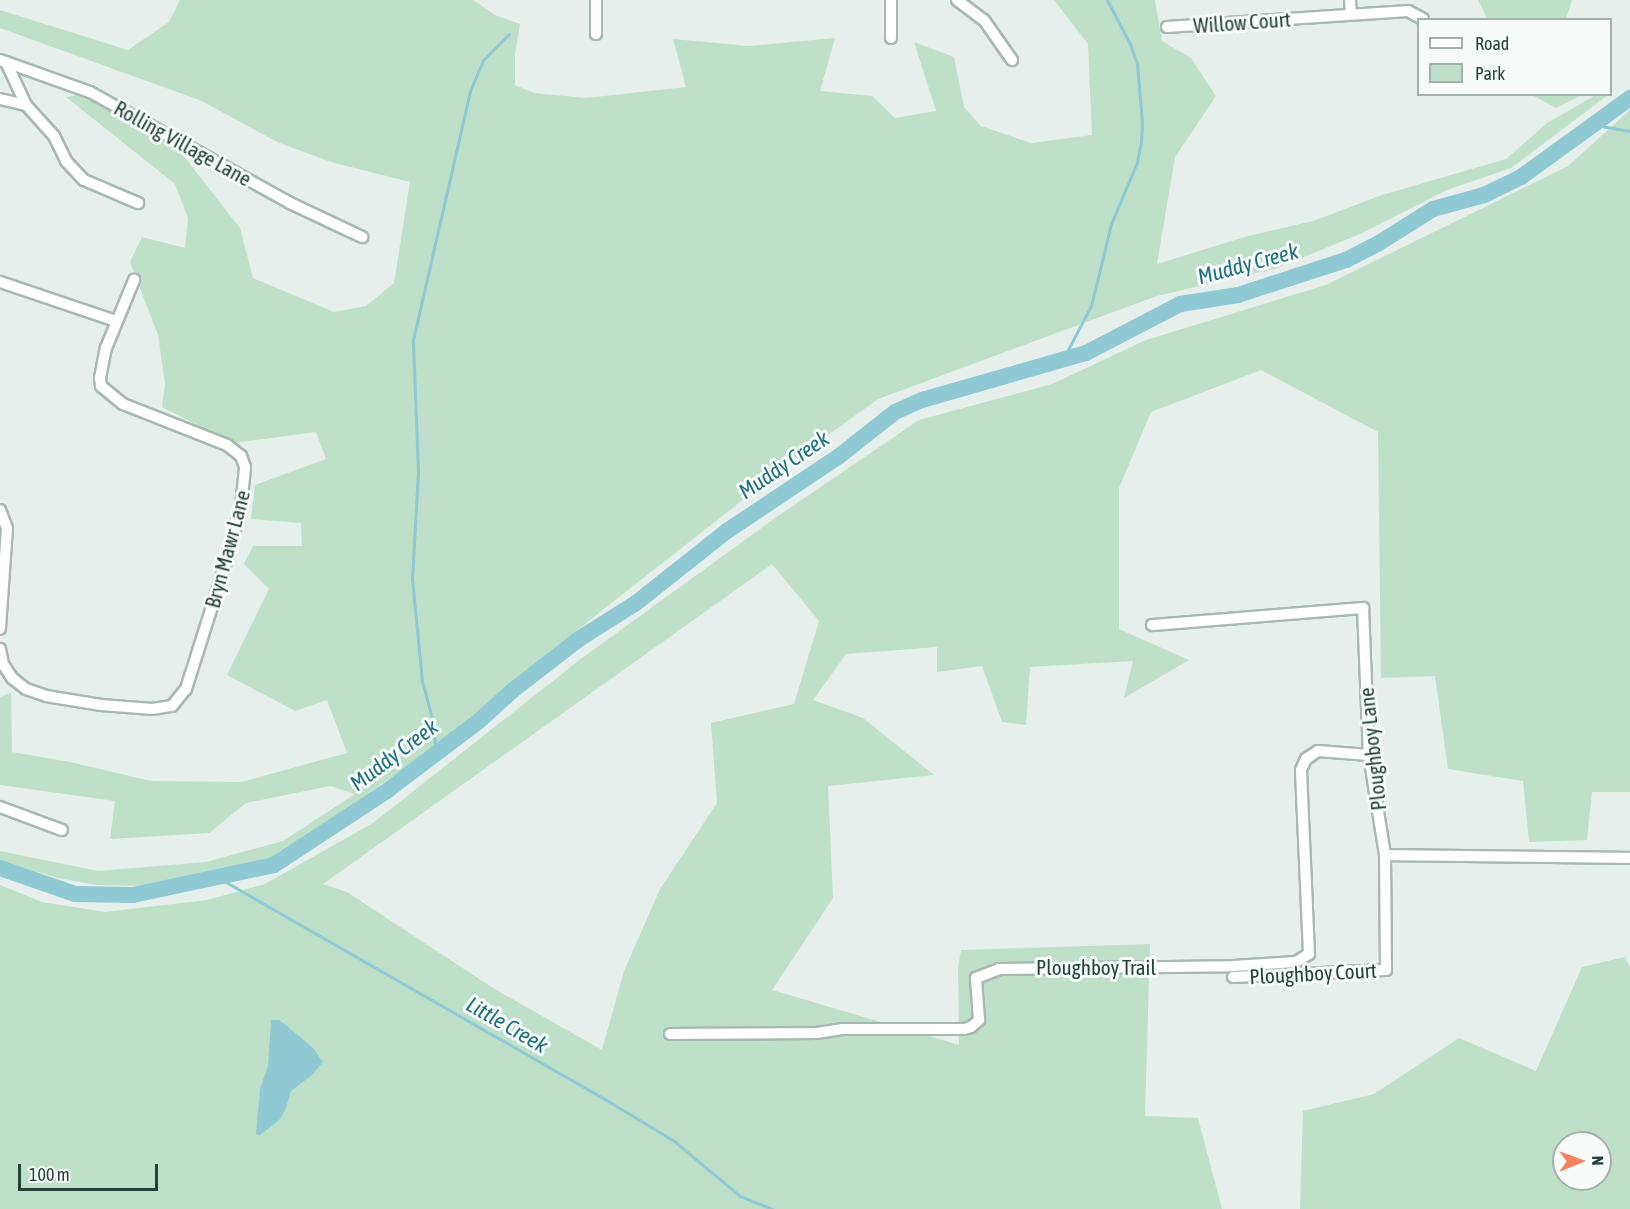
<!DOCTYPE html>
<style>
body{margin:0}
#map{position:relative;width:1630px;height:1209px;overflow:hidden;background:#e6efeb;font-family:"Asap Condensed",sans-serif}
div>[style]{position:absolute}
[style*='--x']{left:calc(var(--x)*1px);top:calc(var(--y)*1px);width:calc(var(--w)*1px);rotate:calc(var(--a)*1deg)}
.green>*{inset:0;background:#bfe0c8}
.water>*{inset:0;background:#8ec9d4}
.stream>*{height:3px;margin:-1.5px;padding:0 1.5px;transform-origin:1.5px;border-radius:1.5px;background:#8ec9d4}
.river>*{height:16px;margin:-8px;padding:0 8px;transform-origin:8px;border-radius:8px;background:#8ec9d4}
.roads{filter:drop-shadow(2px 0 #a8b8b2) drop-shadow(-2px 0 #a8b8b2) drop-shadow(0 2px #a8b8b2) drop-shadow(0 -2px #a8b8b2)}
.minor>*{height:10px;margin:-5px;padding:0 5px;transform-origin:5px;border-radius:5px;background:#fff}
span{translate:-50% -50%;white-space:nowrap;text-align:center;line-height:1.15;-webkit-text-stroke:6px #f7fbf9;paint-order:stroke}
.street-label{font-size:21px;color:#24423a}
.water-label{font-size:22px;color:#1c6f80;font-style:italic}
.legend{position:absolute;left:1417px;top:18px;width:195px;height:78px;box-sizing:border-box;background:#f7fbf9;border:2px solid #a3b1ad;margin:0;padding:8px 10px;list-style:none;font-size:18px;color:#24423a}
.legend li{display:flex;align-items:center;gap:12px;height:30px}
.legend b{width:30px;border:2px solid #a3b1ad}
.north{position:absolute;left:1552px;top:1131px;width:60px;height:60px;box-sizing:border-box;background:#f7fbf9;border:2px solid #a3b1ad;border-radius:50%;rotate:89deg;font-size:16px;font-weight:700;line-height:24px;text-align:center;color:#24423a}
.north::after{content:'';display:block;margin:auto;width:21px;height:27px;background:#f4845f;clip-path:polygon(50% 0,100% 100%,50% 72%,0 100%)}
.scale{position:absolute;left:18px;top:1164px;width:140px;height:27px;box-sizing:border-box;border:3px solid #24423a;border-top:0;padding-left:8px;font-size:18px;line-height:21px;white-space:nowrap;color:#24423a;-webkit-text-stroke:4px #f7fbf9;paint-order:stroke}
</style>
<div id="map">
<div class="green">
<div style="clip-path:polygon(180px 0,473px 0,495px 15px,520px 24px,515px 54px,515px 85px,534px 93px,586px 98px,686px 87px,673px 39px,749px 46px,835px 38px,820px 91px,872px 96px,895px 118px,936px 111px,914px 42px,954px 57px,964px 107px,981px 126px,1031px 143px,1092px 135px,1088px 44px,1054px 0,1155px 0,1162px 41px,1191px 58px,1216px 96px,1175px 157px,1157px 264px,1248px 236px,1313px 221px,1382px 195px,1506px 159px,1547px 123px,1596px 95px,1608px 95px,1511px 168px,1447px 190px,1360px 234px,1277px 268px,1157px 296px,878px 399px,795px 459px,600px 612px,443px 741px,274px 859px,150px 886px,97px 885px,58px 878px,0 861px,0 851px,98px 871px,206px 862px,283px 841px,355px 794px,330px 786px,246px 803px,209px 833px,110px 839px,115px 801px,0 785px,0 697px,11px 693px,12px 752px,70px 762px,151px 781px,241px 782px,347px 753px,327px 700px,295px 711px,227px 675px,269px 589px,244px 564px,253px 546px,302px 546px,301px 523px,251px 519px,255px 485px,326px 459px,316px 432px,233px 443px,162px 407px,165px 384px,158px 335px,130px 262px,142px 237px,185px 248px,188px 218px,175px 184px,66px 97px,77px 95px,121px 113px,179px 150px,240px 228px,253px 278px,334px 312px,366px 306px,394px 283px,410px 182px,331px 162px,277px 142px,202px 101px,0 28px,0 10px,128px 50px,169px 22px)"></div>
<div style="clip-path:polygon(1478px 0,1572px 0,1566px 19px,1488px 20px)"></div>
<div style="clip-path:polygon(1532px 95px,1582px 95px,1556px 108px)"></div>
<div style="clip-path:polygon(evenodd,1630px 110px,1630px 792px,1592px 792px,1587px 840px,1529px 842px,1523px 781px,1448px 769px,1435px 676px,1381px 678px,1378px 432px,1261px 370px,1151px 412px,1119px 488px,1119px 629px,1189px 660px,1124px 698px,1133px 661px,1030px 667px,1026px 725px,1002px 722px,982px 666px,937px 672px,937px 647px,846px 654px,813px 700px,863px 718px,934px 775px,828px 786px,833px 898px,772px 990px,959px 1045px,958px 967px,961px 950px,1150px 944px,1145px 1116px,1198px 1118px,1222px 1209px,0 1209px,0 885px,42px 902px,105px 912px,207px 900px,265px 884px,373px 823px,582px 658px,778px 516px,919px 420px,1052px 384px,1146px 340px,1326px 285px,1568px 166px,1630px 110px,772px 564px,819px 621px,794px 704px,711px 723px,717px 803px,660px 889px,624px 971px,602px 1050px,493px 988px,347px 892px,323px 884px,772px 564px)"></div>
<div style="clip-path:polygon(evenodd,1625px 957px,1630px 967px,1630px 1209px,1300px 1209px,1303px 1111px,1374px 1094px,1459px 1038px,1536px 1071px,1582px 967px,1625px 957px,1564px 1143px,1600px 1143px,1600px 1179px,1564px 1179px,1564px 1143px)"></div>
</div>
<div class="water">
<div style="clip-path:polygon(271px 1020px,279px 1020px,287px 1026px,313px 1048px,323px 1062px,312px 1075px,291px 1091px,285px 1111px,279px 1120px,260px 1135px,256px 1134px,260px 1089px,268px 1066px)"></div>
</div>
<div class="stream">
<div style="--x:1595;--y:125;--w:36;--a:10"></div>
<div style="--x:1063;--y:359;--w:60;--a:-62.2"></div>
<div style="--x:1091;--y:306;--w:84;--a:-76.3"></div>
<div style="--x:1111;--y:224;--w:67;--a:-67.2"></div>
<div style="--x:1137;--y:162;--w:20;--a:-79"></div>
<div style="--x:1141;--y:142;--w:20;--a:-87"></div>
<div style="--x:1142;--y:122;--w:58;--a:-94.9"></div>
<div style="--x:1137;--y:64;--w:21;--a:-109"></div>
<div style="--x:1130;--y:44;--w:50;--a:-117.6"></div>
<div style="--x:436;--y:753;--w:31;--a:-96"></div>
<div style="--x:433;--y:722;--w:42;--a:-105"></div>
<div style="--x:422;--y:681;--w:102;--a:-95.6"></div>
<div style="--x:412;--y:579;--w:107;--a:-86.8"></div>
<div style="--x:418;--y:472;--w:132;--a:-92.2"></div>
<div style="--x:413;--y:340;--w:255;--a:-77.1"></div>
<div style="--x:470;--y:91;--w:34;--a:-67"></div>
<div style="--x:483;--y:60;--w:37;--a:-45"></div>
<div style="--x:217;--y:877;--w:456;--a:29.8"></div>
<div style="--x:613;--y:1104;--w:71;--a:31.2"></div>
<div style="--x:674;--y:1141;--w:86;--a:39.8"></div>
<div style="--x:740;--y:1196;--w:35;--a:22"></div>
</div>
<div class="river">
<div style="--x:0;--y:868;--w:79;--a:19.1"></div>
<div style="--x:75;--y:894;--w:58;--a:1"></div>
<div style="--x:133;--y:895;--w:144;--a:-12"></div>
<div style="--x:274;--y:865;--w:136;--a:-33.3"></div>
<div style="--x:388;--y:790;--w:114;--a:-37.2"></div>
<div style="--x:479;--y:721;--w:45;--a:-42.3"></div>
<div style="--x:512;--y:691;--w:85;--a:-37.8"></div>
<div style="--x:579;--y:639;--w:67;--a:-32.3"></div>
<div style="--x:636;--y:603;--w:116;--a:-38.4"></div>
<div style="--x:727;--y:531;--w:133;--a:-33.7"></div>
<div style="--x:838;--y:457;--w:73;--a:-38.3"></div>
<div style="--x:895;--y:412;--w:30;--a:-24"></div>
<div style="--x:922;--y:400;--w:171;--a:-16"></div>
<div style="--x:1086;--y:353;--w:106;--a:-27.5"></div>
<div style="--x:1180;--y:304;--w:59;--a:-8.8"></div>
<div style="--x:1238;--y:295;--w:114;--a:-18"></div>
<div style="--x:1346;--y:260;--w:37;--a:-27"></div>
<div style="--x:1379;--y:243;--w:64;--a:-32.2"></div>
<div style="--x:1433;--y:209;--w:53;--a:-15.4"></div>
<div style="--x:1484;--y:195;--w:41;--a:-25.9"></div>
<div style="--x:1521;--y:177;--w:135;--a:-35.9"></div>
</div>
<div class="roads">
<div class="minor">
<div style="--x:957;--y:0;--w:34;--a:37"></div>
<div style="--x:984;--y:20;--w:49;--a:55"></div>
<div style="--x:1350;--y:0;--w:14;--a:86"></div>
<div style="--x:1167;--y:27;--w:242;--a:-3.8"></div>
<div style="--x:1408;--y:11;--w:17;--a:28"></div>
<div style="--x:596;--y:34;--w:34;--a:-90"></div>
<div style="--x:891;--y:38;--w:38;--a:-90"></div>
<div style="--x:0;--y:60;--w:96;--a:19.6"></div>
<div style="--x:90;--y:92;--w:229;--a:29"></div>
<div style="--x:290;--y:203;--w:80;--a:25.3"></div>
<div style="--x:6;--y:62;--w:47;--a:65.1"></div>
<div style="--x:26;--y:105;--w:42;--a:47.9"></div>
<div style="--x:54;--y:136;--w:28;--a:64"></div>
<div style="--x:66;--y:161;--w:26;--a:47"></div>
<div style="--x:84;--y:180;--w:59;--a:23.1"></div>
<div style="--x:0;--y:99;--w:27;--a:13"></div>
<div style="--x:0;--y:282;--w:122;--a:18.6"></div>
<div style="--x:0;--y:510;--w:19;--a:69"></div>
<div style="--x:7;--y:528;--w:101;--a:94"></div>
<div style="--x:1152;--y:625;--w:212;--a:-4.6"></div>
<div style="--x:1363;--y:608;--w:147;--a:87.7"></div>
<div style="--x:1369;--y:755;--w:101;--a:80.9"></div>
<div style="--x:1385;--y:855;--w:115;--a:89.5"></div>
<div style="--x:1386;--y:970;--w:153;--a:177.4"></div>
<div style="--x:0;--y:649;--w:15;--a:79"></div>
<div style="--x:3;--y:664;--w:17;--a:57"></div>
<div style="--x:12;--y:678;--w:18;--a:38"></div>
<div style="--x:26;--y:689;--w:21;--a:19"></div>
<div style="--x:46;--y:696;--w:56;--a:9.3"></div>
<div style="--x:101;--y:705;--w:51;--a:4.5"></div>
<div style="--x:152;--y:709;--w:20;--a:-9"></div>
<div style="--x:172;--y:706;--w:22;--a:-51"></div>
<div style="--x:186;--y:689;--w:136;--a:-72.5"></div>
<div style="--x:227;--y:559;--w:55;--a:-75.2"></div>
<div style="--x:241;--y:506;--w:39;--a:-84"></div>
<div style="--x:245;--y:467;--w:12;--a:-110"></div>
<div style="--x:241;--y:456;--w:18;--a:-142"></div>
<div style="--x:227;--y:445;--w:112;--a:-158.5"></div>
<div style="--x:123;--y:404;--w:28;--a:-141"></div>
<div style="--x:101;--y:386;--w:8;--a:-97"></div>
<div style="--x:100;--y:378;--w:31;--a:-79"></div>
<div style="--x:106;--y:348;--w:74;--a:-67.6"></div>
<div style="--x:0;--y:807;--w:66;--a:20.4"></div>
<div style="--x:1385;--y:855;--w:245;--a:0.7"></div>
<div style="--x:670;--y:1034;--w:147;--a:-0.4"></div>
<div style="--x:817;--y:1033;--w:25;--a:-9"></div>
<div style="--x:842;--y:1029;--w:122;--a:0"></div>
<div style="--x:964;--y:1029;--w:7;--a:-16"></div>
<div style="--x:971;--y:1027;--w:11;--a:-41"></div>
<div style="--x:979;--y:1020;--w:42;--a:-94.1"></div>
<div style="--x:976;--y:978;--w:25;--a:-21"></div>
<div style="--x:999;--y:969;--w:234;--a:-0.7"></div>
<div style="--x:1233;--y:966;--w:63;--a:-3.6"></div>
<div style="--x:1296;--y:962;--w:15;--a:-32"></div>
<div style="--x:1309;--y:954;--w:184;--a:-92.5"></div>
<div style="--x:1301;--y:770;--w:12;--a:-66"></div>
<div style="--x:1306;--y:759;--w:14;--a:-34"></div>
<div style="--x:1318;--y:751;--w:51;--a:4.5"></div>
</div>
</div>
<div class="street-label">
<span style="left:1242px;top:22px;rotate:-4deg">Willow Court</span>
<span style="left:183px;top:143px;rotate:29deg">Rolling Village Lane</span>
<span style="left:227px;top:549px;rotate:-75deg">Bryn Mawr Lane</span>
<span style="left:1372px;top:749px;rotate:-96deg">Ploughboy Lane</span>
<span style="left:1096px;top:967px">Ploughboy Trail</span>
<span style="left:1313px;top:973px;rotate:-3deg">Ploughboy Court</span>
</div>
<div class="water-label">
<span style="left:1248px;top:264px;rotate:-15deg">Muddy Creek</span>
<span style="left:784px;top:465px;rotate:-34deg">Muddy Creek</span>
<span style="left:394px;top:755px;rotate:-37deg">Muddy Creek</span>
<span style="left:507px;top:1025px;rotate:30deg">Little Creek</span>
</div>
<ul class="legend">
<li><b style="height:8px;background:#fff"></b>Road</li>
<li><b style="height:16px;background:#bfe0c8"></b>Park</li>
</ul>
<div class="north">N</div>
<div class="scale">100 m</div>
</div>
